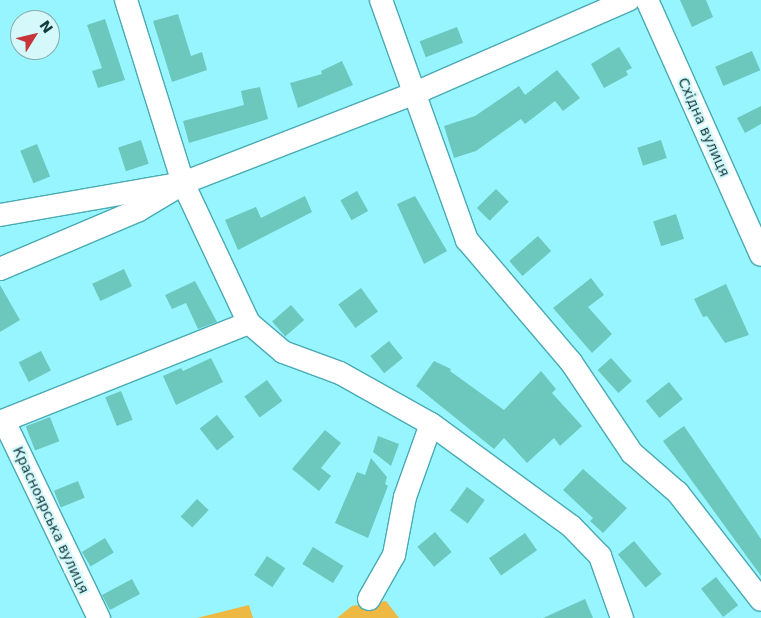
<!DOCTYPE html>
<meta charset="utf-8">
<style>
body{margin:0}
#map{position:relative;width:761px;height:618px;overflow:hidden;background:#97f5ff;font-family:"DejaVu Sans",sans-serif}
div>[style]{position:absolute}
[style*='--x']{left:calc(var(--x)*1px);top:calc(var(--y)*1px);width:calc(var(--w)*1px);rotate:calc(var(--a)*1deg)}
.green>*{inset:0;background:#eeb942}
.building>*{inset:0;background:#6cc8bc;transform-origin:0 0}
.roads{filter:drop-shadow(1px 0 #4aaab3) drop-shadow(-1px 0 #4aaab3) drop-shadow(0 1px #4aaab3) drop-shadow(0 -1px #4aaab3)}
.street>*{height:22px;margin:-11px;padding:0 11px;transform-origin:11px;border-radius:11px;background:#fff}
span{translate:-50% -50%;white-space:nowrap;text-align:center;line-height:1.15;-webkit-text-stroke:4.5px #d5f8fb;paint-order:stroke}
.street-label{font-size:14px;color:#113b3e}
.north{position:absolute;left:10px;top:10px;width:50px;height:50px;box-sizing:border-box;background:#d5f8fb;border:1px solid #87acaf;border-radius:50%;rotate:54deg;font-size:14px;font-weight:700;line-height:20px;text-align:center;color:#113b3e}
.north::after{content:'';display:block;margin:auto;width:18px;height:22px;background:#c53539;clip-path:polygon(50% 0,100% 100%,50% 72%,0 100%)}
</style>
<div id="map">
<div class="green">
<div style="clip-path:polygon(386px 601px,399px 618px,337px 618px,352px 606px)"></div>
<div style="clip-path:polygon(249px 605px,253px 618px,196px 618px,201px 617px)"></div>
</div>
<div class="building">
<div style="clip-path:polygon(680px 0,706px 0,713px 17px,692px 27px)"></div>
<div style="clip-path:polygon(178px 14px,191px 56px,202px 52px,207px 70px,172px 82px,153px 21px)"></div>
<div style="clip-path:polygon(105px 19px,125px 80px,98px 88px,92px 71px,102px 68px,87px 25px)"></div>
<div style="left:457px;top:27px;width:17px;height:40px;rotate:69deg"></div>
<div style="clip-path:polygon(619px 47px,632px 68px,626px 71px,628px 75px,604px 88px,591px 64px)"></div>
<div style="left:752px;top:51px;width:21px;height:40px;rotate:67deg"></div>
<div style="clip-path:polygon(342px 61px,353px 85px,298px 108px,290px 83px,322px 74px,321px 71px)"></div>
<div style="clip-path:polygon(557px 70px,580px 98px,563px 111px,555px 101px,525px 124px,521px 119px,476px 151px,454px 158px,444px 126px,475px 116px,519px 86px,525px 95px)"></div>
<div style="clip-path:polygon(260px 87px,268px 119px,189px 143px,183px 121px,244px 105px,241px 91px)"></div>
<div style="clip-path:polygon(761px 106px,761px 124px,745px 133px,737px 118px)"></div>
<div style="left:141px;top:140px;width:25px;height:24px;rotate:72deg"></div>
<div style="left:661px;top:140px;width:19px;height:25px;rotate:72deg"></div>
<div style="left:37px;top:144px;width:35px;height:18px;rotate:68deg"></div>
<div style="left:496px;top:189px;width:18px;height:27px;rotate:45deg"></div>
<div style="left:357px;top:191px;width:23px;height:19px;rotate:61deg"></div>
<div style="clip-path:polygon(305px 196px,312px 212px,238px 250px,225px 220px,256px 207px,261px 218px)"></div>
<div style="clip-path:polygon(415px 196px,447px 251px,424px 264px,397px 204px)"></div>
<div style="left:676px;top:214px;width:26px;height:24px;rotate:72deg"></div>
<div style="left:538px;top:236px;width:20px;height:38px;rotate:49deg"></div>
<div style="left:124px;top:269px;width:19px;height:35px;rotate:65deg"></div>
<div style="clip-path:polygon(591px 278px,604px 295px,588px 307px,612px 334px,592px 353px,553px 308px)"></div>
<div style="clip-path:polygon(195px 281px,217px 322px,198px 329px,186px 303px,172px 309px,165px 295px)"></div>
<div style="clip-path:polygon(726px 284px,749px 335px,725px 343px,707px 316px,703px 317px,694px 299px)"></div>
<div style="clip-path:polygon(0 285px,20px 320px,0 332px)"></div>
<div style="left:361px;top:288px;width:29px;height:28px;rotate:54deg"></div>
<div style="left:291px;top:305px;width:20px;height:25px;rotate:49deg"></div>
<div style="left:389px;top:341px;width:22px;height:24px;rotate:51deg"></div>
<div style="left:41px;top:351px;width:22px;height:25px;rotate:63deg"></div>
<div style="clip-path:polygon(211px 358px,223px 382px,176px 405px,163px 376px,181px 368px,183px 371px)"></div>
<div style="left:611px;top:358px;width:31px;height:18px;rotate:48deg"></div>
<div style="clip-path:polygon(434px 361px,451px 369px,450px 371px,504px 410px,541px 371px,556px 389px,552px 393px,582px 426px,560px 446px,554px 438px,527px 463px,504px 438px,494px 449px,416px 386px)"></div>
<div style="left:267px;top:380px;width:26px;height:28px;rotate:54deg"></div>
<div style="left:669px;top:382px;width:22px;height:30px;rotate:51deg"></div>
<div style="left:121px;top:391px;width:31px;height:17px;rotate:68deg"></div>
<div style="left:217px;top:415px;width:28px;height:22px;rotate:52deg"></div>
<div style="left:50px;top:417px;width:26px;height:26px;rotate:69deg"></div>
<div style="clip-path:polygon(684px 426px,761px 539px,761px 576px,663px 441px)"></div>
<div style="clip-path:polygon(325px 430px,341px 443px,321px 468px,331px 476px,319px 491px,292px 469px)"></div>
<div style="clip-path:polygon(378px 436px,399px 444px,391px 466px,373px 452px)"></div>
<div style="clip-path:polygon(371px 458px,387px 477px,385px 484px,388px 486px,368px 538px,335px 523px,357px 472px,365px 475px)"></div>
<div style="clip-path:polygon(583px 469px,627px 508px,603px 533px,590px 521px,593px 518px,563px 490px)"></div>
<div style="left:78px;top:481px;width:18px;height:26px;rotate:68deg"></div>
<div style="left:467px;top:487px;width:22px;height:29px;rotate:36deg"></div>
<div style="left:197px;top:499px;width:16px;height:24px;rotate:43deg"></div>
<div style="left:435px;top:532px;width:26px;height:23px;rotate:50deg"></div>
<div style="left:525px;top:533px;width:21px;height:44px;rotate:55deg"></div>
<div style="left:105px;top:538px;width:17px;height:27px;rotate:59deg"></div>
<div style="left:634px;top:541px;width:43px;height:21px;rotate:50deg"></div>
<div style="left:313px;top:547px;width:36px;height:20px;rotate:32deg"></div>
<div style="left:267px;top:556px;width:22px;height:23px;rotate:34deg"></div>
<div style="left:716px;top:577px;width:36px;height:19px;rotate:52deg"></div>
<div style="left:132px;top:579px;width:17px;height:34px;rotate:62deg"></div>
<div style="clip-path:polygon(585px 599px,593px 618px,543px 618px)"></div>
</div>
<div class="roads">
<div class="street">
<div style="--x:126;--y:0;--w:192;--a:72.7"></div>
<div style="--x:183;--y:183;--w:155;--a:64.8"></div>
<div style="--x:249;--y:323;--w:45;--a:40.5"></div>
<div style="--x:283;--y:352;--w:61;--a:20.2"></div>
<div style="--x:340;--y:373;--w:104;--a:29.3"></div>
<div style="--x:431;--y:424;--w:173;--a:36.1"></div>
<div style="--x:571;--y:526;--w:42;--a:46"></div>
<div style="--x:600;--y:556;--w:66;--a:70.5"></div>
<div style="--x:381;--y:0;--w:255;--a:70.3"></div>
<div style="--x:467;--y:240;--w:160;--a:49.6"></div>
<div style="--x:571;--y:362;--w:110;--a:56.2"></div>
<div style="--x:632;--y:453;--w:61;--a:41"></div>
<div style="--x:678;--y:493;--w:135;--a:52.2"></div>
<div style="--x:647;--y:0;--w:279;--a:65.9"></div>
<div style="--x:0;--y:215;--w:186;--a:-9.9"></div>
<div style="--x:183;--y:183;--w:247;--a:-21.2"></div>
<div style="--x:413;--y:94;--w:235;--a:-23.6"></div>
<div style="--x:0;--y:269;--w:151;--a:-23"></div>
<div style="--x:139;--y:210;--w:39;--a:-31"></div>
<div style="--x:4;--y:421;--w:219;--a:64.3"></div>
<div style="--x:0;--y:422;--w:268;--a:-21.7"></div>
<div style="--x:369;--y:599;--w:51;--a:-60.4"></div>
<div style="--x:394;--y:555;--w:59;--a:-79.3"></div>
<div style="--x:405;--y:497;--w:77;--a:-70.4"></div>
</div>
</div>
<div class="street-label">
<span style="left:704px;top:127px;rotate:66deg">Східна вулиця</span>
<span style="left:51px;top:520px;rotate:65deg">Красноярська вулиця</span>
</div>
<div class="north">N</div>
</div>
